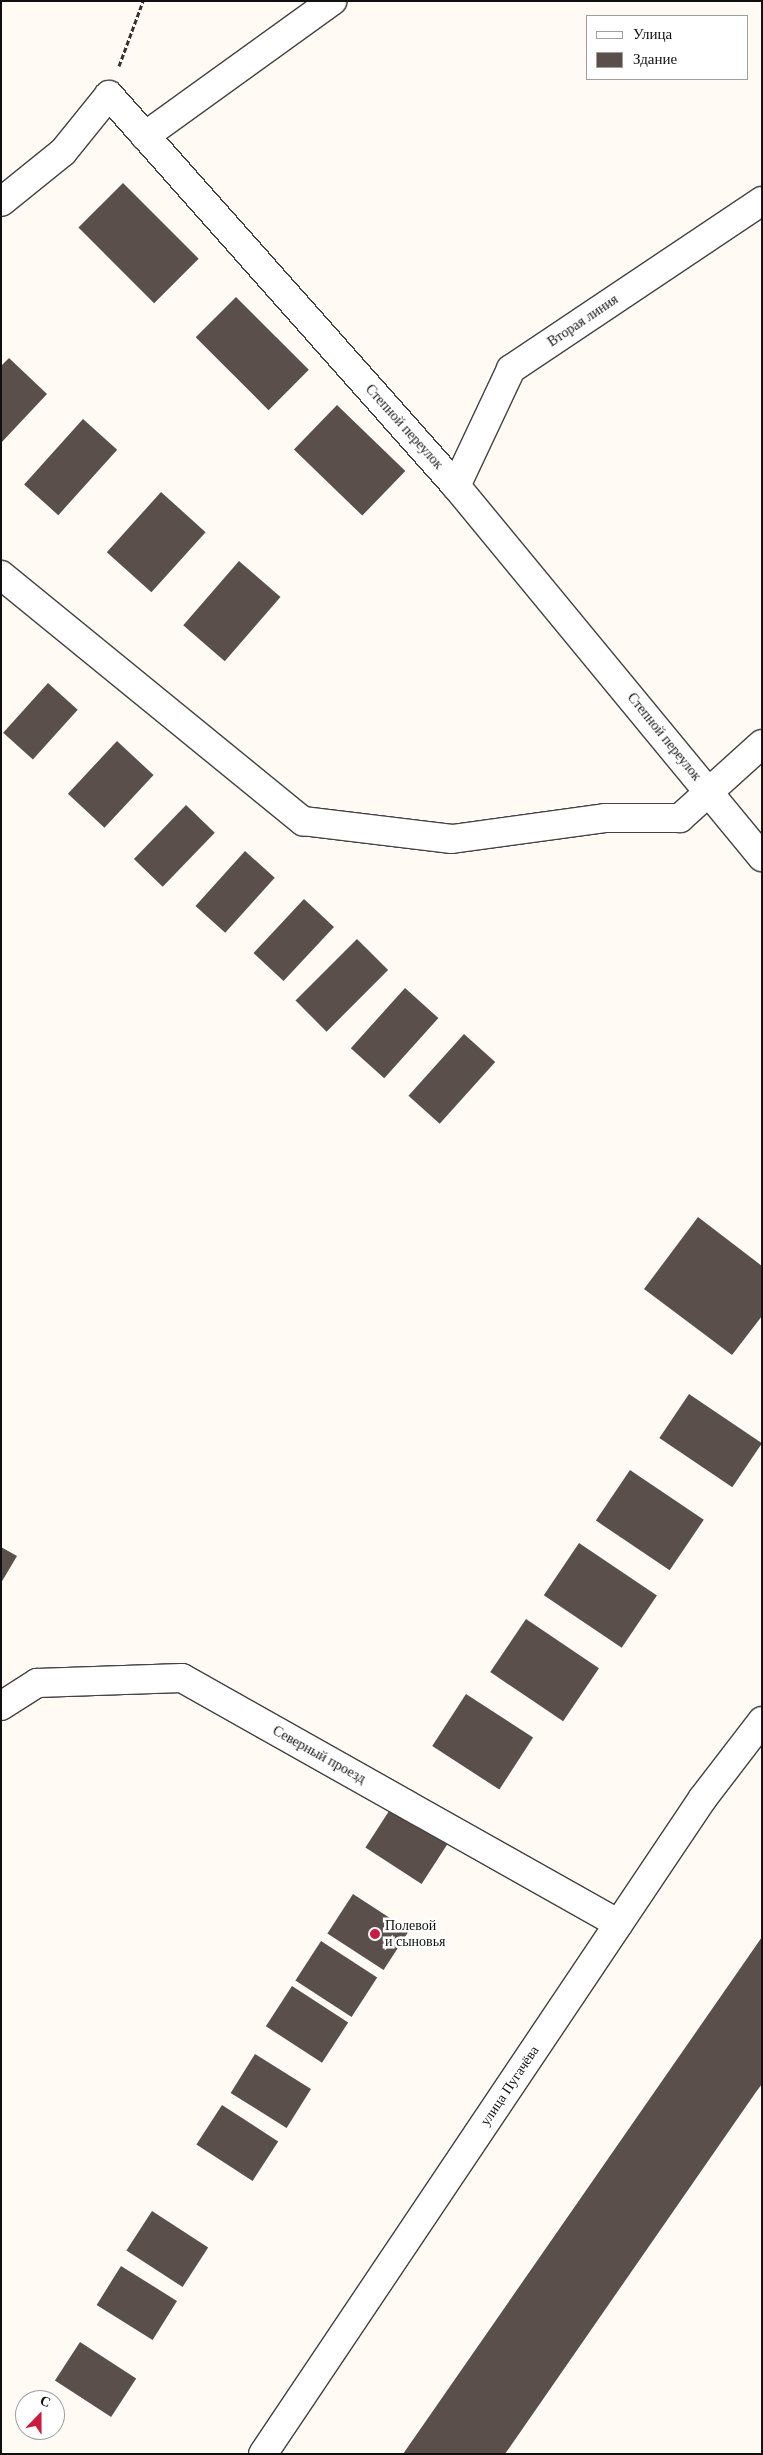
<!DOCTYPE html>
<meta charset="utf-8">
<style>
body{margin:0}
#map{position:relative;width:763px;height:2455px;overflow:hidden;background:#fffbf4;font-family:Georgia,serif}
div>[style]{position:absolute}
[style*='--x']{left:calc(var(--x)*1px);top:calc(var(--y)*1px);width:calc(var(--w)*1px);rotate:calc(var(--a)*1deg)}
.building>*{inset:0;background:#5a4f4b;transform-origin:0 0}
.path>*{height:3px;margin-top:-1.5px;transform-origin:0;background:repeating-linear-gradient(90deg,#323232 0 5px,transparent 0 7.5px)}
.roads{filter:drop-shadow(1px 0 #434343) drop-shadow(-1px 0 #434343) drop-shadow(0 1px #434343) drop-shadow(0 -1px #434343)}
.minor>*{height:28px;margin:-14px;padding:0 14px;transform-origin:14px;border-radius:14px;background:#fff}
.dots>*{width:14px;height:14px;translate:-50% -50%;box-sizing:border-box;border:2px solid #fff;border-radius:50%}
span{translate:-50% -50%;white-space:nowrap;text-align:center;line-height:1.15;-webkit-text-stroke:5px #fff;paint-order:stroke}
.street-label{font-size:14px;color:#101010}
.poi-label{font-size:14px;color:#101010}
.left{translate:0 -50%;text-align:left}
.frame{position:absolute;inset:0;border:2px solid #101010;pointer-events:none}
.legend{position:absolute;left:586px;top:15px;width:162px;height:65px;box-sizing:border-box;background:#fff;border:1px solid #9f9f9f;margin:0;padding:6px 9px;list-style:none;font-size:15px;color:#101010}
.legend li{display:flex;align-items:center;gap:10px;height:25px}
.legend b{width:25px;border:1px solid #9f9f9f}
.north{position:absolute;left:15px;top:2390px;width:50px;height:50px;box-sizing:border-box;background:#fff;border:1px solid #9f9f9f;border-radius:50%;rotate:22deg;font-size:14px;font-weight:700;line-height:20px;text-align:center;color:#101010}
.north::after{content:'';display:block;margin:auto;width:18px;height:22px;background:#ce1a40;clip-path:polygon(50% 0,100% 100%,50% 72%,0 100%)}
</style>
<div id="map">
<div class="building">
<div style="left:123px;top:183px;width:107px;height:63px;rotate:45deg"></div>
<div style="left:236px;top:297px;width:103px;height:57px;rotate:45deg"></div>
<div style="clip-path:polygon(9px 358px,47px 394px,1px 443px,1px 366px)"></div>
<div style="left:337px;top:405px;width:95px;height:62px;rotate:44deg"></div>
<div style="left:83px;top:419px;width:46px;height:88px;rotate:42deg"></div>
<div style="left:161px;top:492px;width:60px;height:81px;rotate:42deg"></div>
<div style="left:239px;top:561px;width:55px;height:85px;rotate:41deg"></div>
<div style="left:48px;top:683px;width:40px;height:67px;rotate:42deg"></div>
<div style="left:117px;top:741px;width:50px;height:72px;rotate:43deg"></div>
<div style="left:186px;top:805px;width:40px;height:75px;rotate:44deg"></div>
<div style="left:245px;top:851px;width:40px;height:74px;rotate:42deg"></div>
<div style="left:304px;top:899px;width:41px;height:74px;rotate:43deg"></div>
<div style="left:357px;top:939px;width:44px;height:87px;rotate:45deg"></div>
<div style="left:405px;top:988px;width:45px;height:81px;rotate:42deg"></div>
<div style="left:464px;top:1034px;width:42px;height:83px;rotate:42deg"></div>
<div style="clip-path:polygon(698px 1217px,762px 1266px,762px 1316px,732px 1355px,644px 1289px)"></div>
<div style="left:689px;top:1394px;width:88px;height:53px;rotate:34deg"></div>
<div style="left:630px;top:1470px;width:89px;height:61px;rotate:34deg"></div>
<div style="left:579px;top:1543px;width:94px;height:63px;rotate:34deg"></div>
<div style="clip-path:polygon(1px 1547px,17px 1556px,1px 1583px)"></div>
<div style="left:526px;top:1619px;width:88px;height:64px;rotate:34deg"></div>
<div style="left:466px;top:1694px;width:80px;height:62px;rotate:33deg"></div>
<div style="left:391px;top:1808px;width:67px;height:47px;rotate:33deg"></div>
<div style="left:353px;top:1894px;width:67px;height:47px;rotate:33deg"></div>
<div style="clip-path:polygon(762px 1937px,762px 2084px,756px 2092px,505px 2454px,403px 2454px)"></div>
<div style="left:321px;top:1941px;width:67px;height:47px;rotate:33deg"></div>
<div style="left:292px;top:1986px;width:67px;height:48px;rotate:33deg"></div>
<div style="left:255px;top:2054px;width:66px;height:46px;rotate:32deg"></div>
<div style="left:222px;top:2105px;width:67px;height:47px;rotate:33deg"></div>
<div style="left:152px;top:2211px;width:67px;height:47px;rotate:33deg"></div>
<div style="left:121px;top:2266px;width:66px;height:46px;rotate:32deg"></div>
<div style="left:80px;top:2342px;width:67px;height:46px;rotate:33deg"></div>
</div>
<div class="path">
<div style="--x:119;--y:66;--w:69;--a:-69.7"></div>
</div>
<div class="roads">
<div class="minor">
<div style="--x:145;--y:136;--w:231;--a:-35.8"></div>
<div style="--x:1;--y:202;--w:80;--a:-38.9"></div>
<div style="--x:63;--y:152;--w:73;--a:-51.1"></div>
<div style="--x:109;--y:95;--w:523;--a:48.41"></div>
<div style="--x:456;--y:486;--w:481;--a:50.5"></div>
<div style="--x:456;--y:486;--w:129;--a:-64.8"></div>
<div style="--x:511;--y:369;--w:302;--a:-33.8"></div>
<div style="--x:1;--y:575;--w:390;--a:39.2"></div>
<div style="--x:303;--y:821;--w:150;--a:6.9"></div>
<div style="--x:452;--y:839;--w:154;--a:-7.8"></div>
<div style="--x:605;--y:818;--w:75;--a:0"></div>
<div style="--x:680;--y:818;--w:110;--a:-42.1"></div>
<div style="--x:1;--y:1706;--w:43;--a:-32.6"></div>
<div style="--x:37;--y:1683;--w:145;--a:-2"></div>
<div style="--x:182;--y:1678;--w:501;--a:29.38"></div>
<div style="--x:263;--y:2454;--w:790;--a:-56.15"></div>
<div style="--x:703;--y:1798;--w:97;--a:-52.5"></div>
</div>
</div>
<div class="dots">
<div style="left:375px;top:1934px;background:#ce1a40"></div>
</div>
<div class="street-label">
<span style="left:583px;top:321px;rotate:-34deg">Вторая линия</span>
<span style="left:404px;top:427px;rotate:48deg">Степной переулок</span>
<span style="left:664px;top:737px;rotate:51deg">Степной переулок</span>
<span style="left:319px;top:1755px;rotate:29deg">Северный проезд</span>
<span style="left:510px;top:2086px;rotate:-56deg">улица Пугачёва</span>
</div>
<div class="poi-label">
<span class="left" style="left:385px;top:1934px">Полевой<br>и сыновья</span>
</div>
<div class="frame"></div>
<ul class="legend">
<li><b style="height:6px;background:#fff"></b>Улица</li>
<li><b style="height:14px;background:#5a4f4b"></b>Здание</li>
</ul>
<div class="north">С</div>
</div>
